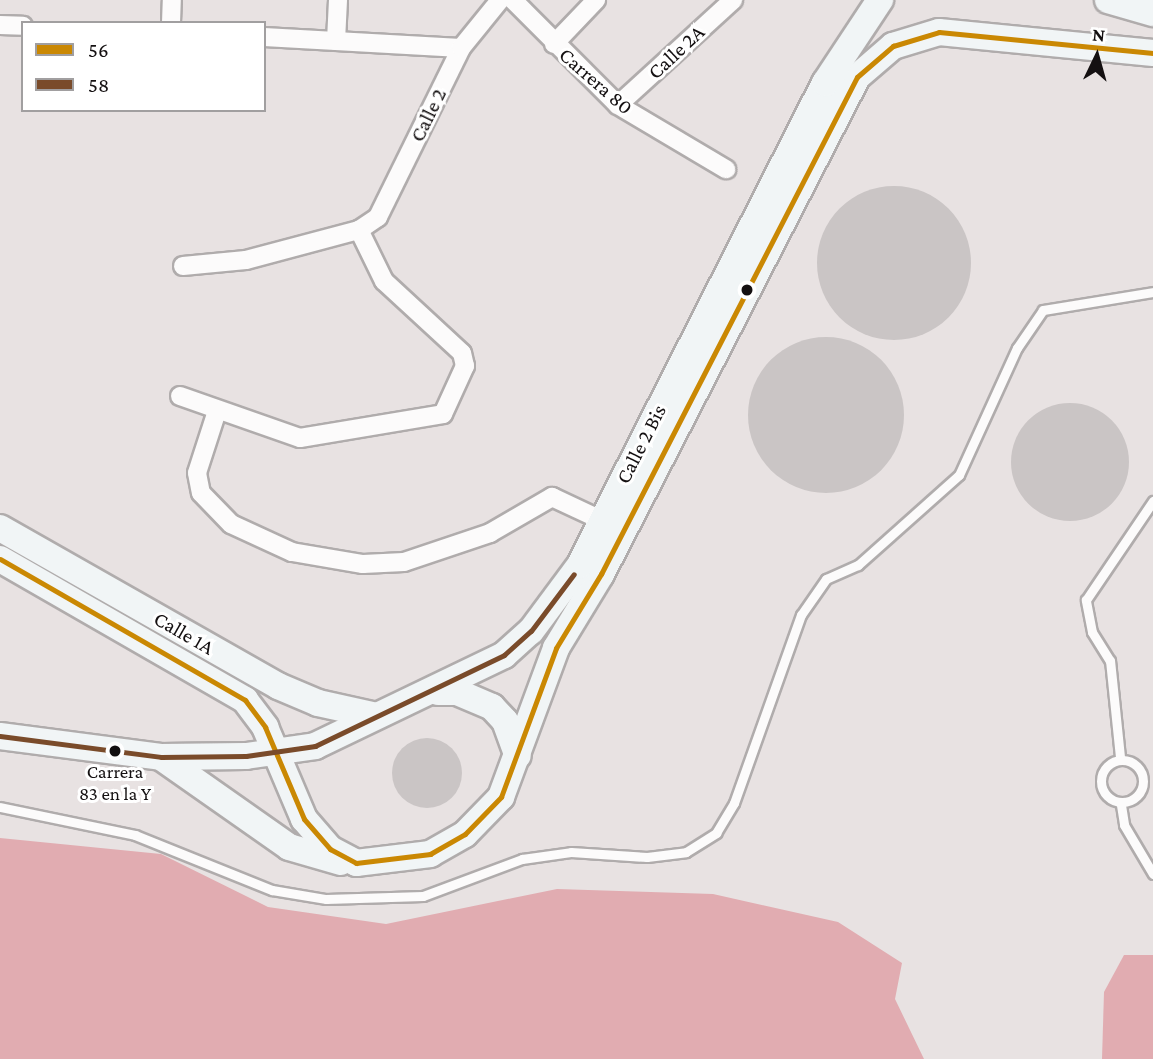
<!DOCTYPE html>
<style>
body{margin:0}
#map{position:relative;width:1153px;height:1059px;overflow:hidden;background:#e8e2e2;font-family:"Crimson Pro",serif}
div>[style]{position:absolute}
[style*='--x']{left:calc(var(--x)*1px);top:calc(var(--y)*1px);width:calc(var(--w)*1px);rotate:calc(var(--a)*1deg)}
.forest>*{inset:0;background:#e1acb1}
.building>*{inset:0;background:#cac5c5}
.round{border-radius:50%}
.roads{filter:drop-shadow(2px 0 #b0acac) drop-shadow(-2px 0 #b0acac) drop-shadow(0 2px #b0acac) drop-shadow(0 -2px #b0acac)}
.lane>*{height:9px;margin:-4.5px;padding:0 4.5px;transform-origin:4.5px;border-radius:4.5px;background:#fcfbfb}
.lane>.ring{margin:-4.5px;padding:0;box-sizing:content-box;background:none;border:9px solid #fcfbfb;border-radius:50%}
.street>*{height:18px;margin:-9px;padding:0 9px;transform-origin:9px;border-radius:9px;background:#fcfbfb}
.secondary>*{height:26px;margin:-13px;padding:0 13px;transform-origin:13px;border-radius:13px;background:#f1f5f6}
.bus-1>*{height:5px;margin:-2.5px;padding:0 2.5px;transform-origin:2.5px;border-radius:2.5px;background:#ca8803}
.bus-2>*{height:5px;margin:-2.5px;padding:0 2.5px;transform-origin:2.5px;border-radius:2.5px;background:#7a4b2a}
.dots>*{width:19px;height:19px;translate:-50% -50%;box-sizing:border-box;border:4px solid #fff;border-radius:50%}
span{translate:-50% -50%;white-space:nowrap;text-align:center;line-height:1.15;-webkit-text-stroke:6px #fff;paint-order:stroke}
.bus-label{font-size:19px;color:#141011}
.street-label{font-size:21px;color:#141011}
.legend{position:absolute;left:21px;top:21px;width:245px;height:91px;box-sizing:border-box;background:#fff;border:2px solid #a19fa0;margin:0;padding:9px 12px;list-style:none;font-size:21px;color:#141011}
.legend li{display:flex;align-items:center;gap:14px;height:35px}
.legend b{width:35px;border:2px solid #a19fa0}
.north{position:absolute;left:1062px;top:21px;width:70px;height:70px;-webkit-text-stroke:5px #fff;paint-order:stroke;rotate:5deg;font-size:19px;font-weight:700;line-height:28px;text-align:center;color:#141011}
.north::after{content:'';display:block;margin:auto;width:24px;height:32px;background:#141011;clip-path:polygon(50% 0,100% 100%,50% 72%,0 100%)}
</style>
<div id="map">
<div class="forest">
<div style="clip-path:polygon(0 838px,161px 854px,268px 907px,386px 924px,557px 889px,713px 894px,838px 922px,902px 963px,895px 999px,924px 1059px,0 1059px)"></div>
<div style="clip-path:polygon(1124px 955px,1153px 955px,1153px 1059px,1102px 1059px,1104px 992px)"></div>
</div>
<div class="building">
<div class="round" style="left:817px;top:186px;width:154px;height:154px"></div>
<div class="round" style="left:748px;top:337px;width:156px;height:156px"></div>
<div class="round" style="left:1011px;top:403px;width:118px;height:118px"></div>
<div class="round" style="left:392px;top:738px;width:70px;height:70px"></div>
</div>
<div class="roads">
<div class="lane">
<div style="--x:1120;--y:757;--w:97;--a:-95.9"></div>
<div style="--x:1110;--y:661;--w:34;--a:-122"></div>
<div style="--x:1092;--y:632;--w:33;--a:-101"></div>
<div style="--x:1086;--y:600;--w:120;--a:-55.9"></div>
<div class="ring" style="left:1101px;top:760px;width:33px;height:33px"></div>
<div style="--x:1121;--y:805;--w:20;--a:81"></div>
<div style="--x:1124;--y:825;--w:57;--a:59.4"></div>
<div style="--x:0;--y:807;--w:138;--a:11.7"></div>
<div style="--x:135;--y:835;--w:148;--a:21.9"></div>
<div style="--x:272;--y:890;--w:55;--a:9.5"></div>
<div style="--x:326;--y:899;--w:97;--a:-1.8"></div>
<div style="--x:423;--y:896;--w:106;--a:-20.5"></div>
<div style="--x:522;--y:859;--w:49;--a:-8.1"></div>
<div style="--x:571;--y:852;--w:76;--a:3.8"></div>
<div style="--x:647;--y:857;--w:39;--a:-7"></div>
<div style="--x:686;--y:852;--w:36;--a:-32"></div>
<div style="--x:716;--y:833;--w:35;--a:-59"></div>
<div style="--x:734;--y:803;--w:200;--a:-70.4"></div>
<div style="--x:801;--y:615;--w:44;--a:-55.2"></div>
<div style="--x:826;--y:579;--w:35;--a:-24"></div>
<div style="--x:858;--y:565;--w:135;--a:-41.7"></div>
<div style="--x:959;--y:475;--w:140;--a:-65.5"></div>
<div style="--x:1017;--y:348;--w:46;--a:-55.6"></div>
<div style="--x:1043;--y:310;--w:111;--a:-9.3"></div>
</div>
<div class="street">
<div style="--x:513;--y:0;--w:148;--a:45"></div>
<div style="--x:618;--y:105;--w:126;--a:30.7"></div>
<div style="--x:171;--y:23;--w:23;--a:-88"></div>
<div style="--x:0;--y:25;--w:23;--a:2"></div>
<div style="--x:264;--y:37;--w:197;--a:3.2"></div>
<div style="--x:336;--y:41;--w:41;--a:-87.2"></div>
<div style="--x:554;--y:44;--w:61;--a:-46.3"></div>
<div style="--x:618;--y:105;--w:156;--a:-42.4"></div>
<div style="--x:183;--y:266;--w:63;--a:-5.4"></div>
<div style="--x:246;--y:260;--w:117;--a:-14.9"></div>
<div style="--x:359;--y:230;--w:23;--a:-34"></div>
<div style="--x:378;--y:217;--w:188;--a:-63.8"></div>
<div style="--x:461;--y:48;--w:62;--a:-50.9"></div>
<div style="--x:180;--y:396;--w:127;--a:19.3"></div>
<div style="--x:300;--y:438;--w:145;--a:-9.5"></div>
<div style="--x:443;--y:414;--w:53;--a:-65.4"></div>
<div style="--x:465;--y:366;--w:13;--a:-103"></div>
<div style="--x:462;--y:353;--w:106;--a:-137.3"></div>
<div style="--x:384;--y:281;--w:57;--a:-116.1"></div>
<div style="--x:217;--y:411;--w:65;--a:107.9"></div>
<div style="--x:197;--y:473;--w:20;--a:79"></div>
<div style="--x:201;--y:493;--w:43;--a:45.9"></div>
<div style="--x:231;--y:524;--w:67;--a:24.7"></div>
<div style="--x:292;--y:552;--w:72;--a:9.6"></div>
<div style="--x:363;--y:564;--w:41;--a:-2.8"></div>
<div style="--x:404;--y:562;--w:91;--a:-18.6"></div>
<div style="--x:490;--y:533;--w:72;--a:-30.1"></div>
<div style="--x:552;--y:497;--w:54;--a:25.1"></div>
</div>
<div class="secondary">
<div style="--x:1108;--y:0;--w:47;--a:16.1"></div>
<div style="--x:0;--y:528;--w:320;--a:29.6"></div>
<div style="--x:278;--y:686;--w:43;--a:23"></div>
<div style="--x:318;--y:703;--w:60;--a:12.4"></div>
<div style="--x:0;--y:559;--w:283;--a:29.9"></div>
<div style="--x:245;--y:700;--w:34;--a:53"></div>
<div style="--x:265;--y:727;--w:100;--a:67"></div>
<div style="--x:304;--y:819;--w:40;--a:49"></div>
<div style="--x:330;--y:849;--w:30;--a:28"></div>
<div style="--x:356;--y:863;--w:75;--a:-6.9"></div>
<div style="--x:430;--y:854;--w:40;--a:-29.7"></div>
<div style="--x:465;--y:834;--w:52;--a:-45.8"></div>
<div style="--x:501;--y:797;--w:159;--a:-69.7"></div>
<div style="--x:556;--y:648;--w:87;--a:-58.7"></div>
<div style="--x:601;--y:574;--w:559;--a:-62.75"></div>
<div style="--x:857;--y:77;--w:48;--a:-40.7"></div>
<div style="--x:893;--y:46;--w:48;--a:-16.9"></div>
<div style="--x:939;--y:32;--w:215;--a:5.6"></div>
<div style="--x:438;--y:692;--w:19;--a:0"></div>
<div style="--x:457;--y:692;--w:38;--a:23"></div>
<div style="--x:492;--y:707;--w:19;--a:47"></div>
<div style="--x:505;--y:721;--w:37;--a:70"></div>
<div style="--x:0;--y:736;--w:162;--a:7.4"></div>
<div style="--x:161;--y:757;--w:85;--a:-0.7"></div>
<div style="--x:246;--y:756;--w:70;--a:-8.2"></div>
<div style="--x:315;--y:746;--w:210;--a:-25.7"></div>
<div style="--x:504;--y:655;--w:36;--a:-42"></div>
<div style="--x:531;--y:631;--w:82;--a:-53.4"></div>
<div style="--x:580;--y:565;--w:541;--a:-63.06"></div>
<div style="--x:825;--y:83;--w:100;--a:-56.5"></div>
<div style="--x:161;--y:757;--w:156;--a:35.1"></div>
<div style="--x:289;--y:847;--w:54;--a:16.1"></div>
</div>
</div>
<div class="bus-1">
<div style="--x:0;--y:559;--w:283;--a:29.9"></div>
<div style="--x:245;--y:700;--w:34;--a:53"></div>
<div style="--x:265;--y:727;--w:100;--a:67"></div>
<div style="--x:304;--y:819;--w:40;--a:49"></div>
<div style="--x:330;--y:849;--w:30;--a:28"></div>
<div style="--x:356;--y:863;--w:75;--a:-6.9"></div>
<div style="--x:430;--y:854;--w:40;--a:-29.7"></div>
<div style="--x:465;--y:834;--w:52;--a:-45.8"></div>
<div style="--x:501;--y:797;--w:159;--a:-69.7"></div>
<div style="--x:556;--y:648;--w:87;--a:-58.7"></div>
<div style="--x:601;--y:574;--w:559;--a:-62.75"></div>
<div style="--x:857;--y:77;--w:48;--a:-40.7"></div>
<div style="--x:893;--y:46;--w:48;--a:-16.9"></div>
<div style="--x:939;--y:32;--w:215;--a:5.6"></div>
</div>
<div class="bus-2">
<div style="--x:0;--y:736;--w:162;--a:7.4"></div>
<div style="--x:161;--y:757;--w:85;--a:-0.7"></div>
<div style="--x:246;--y:756;--w:70;--a:-8.2"></div>
<div style="--x:315;--y:746;--w:210;--a:-25.7"></div>
<div style="--x:504;--y:655;--w:36;--a:-42"></div>
<div style="--x:531;--y:631;--w:71;--a:-53"></div>
</div>
<div class="dots">
<div style="left:747px;top:290px;background:#141011"></div>
<div style="left:115px;top:751px;background:#141011"></div>
</div>
<div class="bus-label">
<span style="left:115px;top:783px">Carrera<br>83 en la Y</span>
</div>
<div class="street-label">
<span style="left:676px;top:52px;rotate:-43deg">Calle 2A</span>
<span style="left:596px;top:81px;rotate:41deg">Carrera 80</span>
<span style="left:428px;top:115px;rotate:-64deg">Calle 2</span>
<span style="left:641px;top:444px;rotate:-63deg">Calle 2 Bis</span>
<span style="left:184px;top:633px;rotate:30deg">Calle 1A</span>
</div>
<ul class="legend">
<li><b style="height:9px;background:#ca8803"></b>56</li>
<li><b style="height:9px;background:#7a4b2a"></b>58</li>
</ul>
<div class="north">N</div>
</div>
